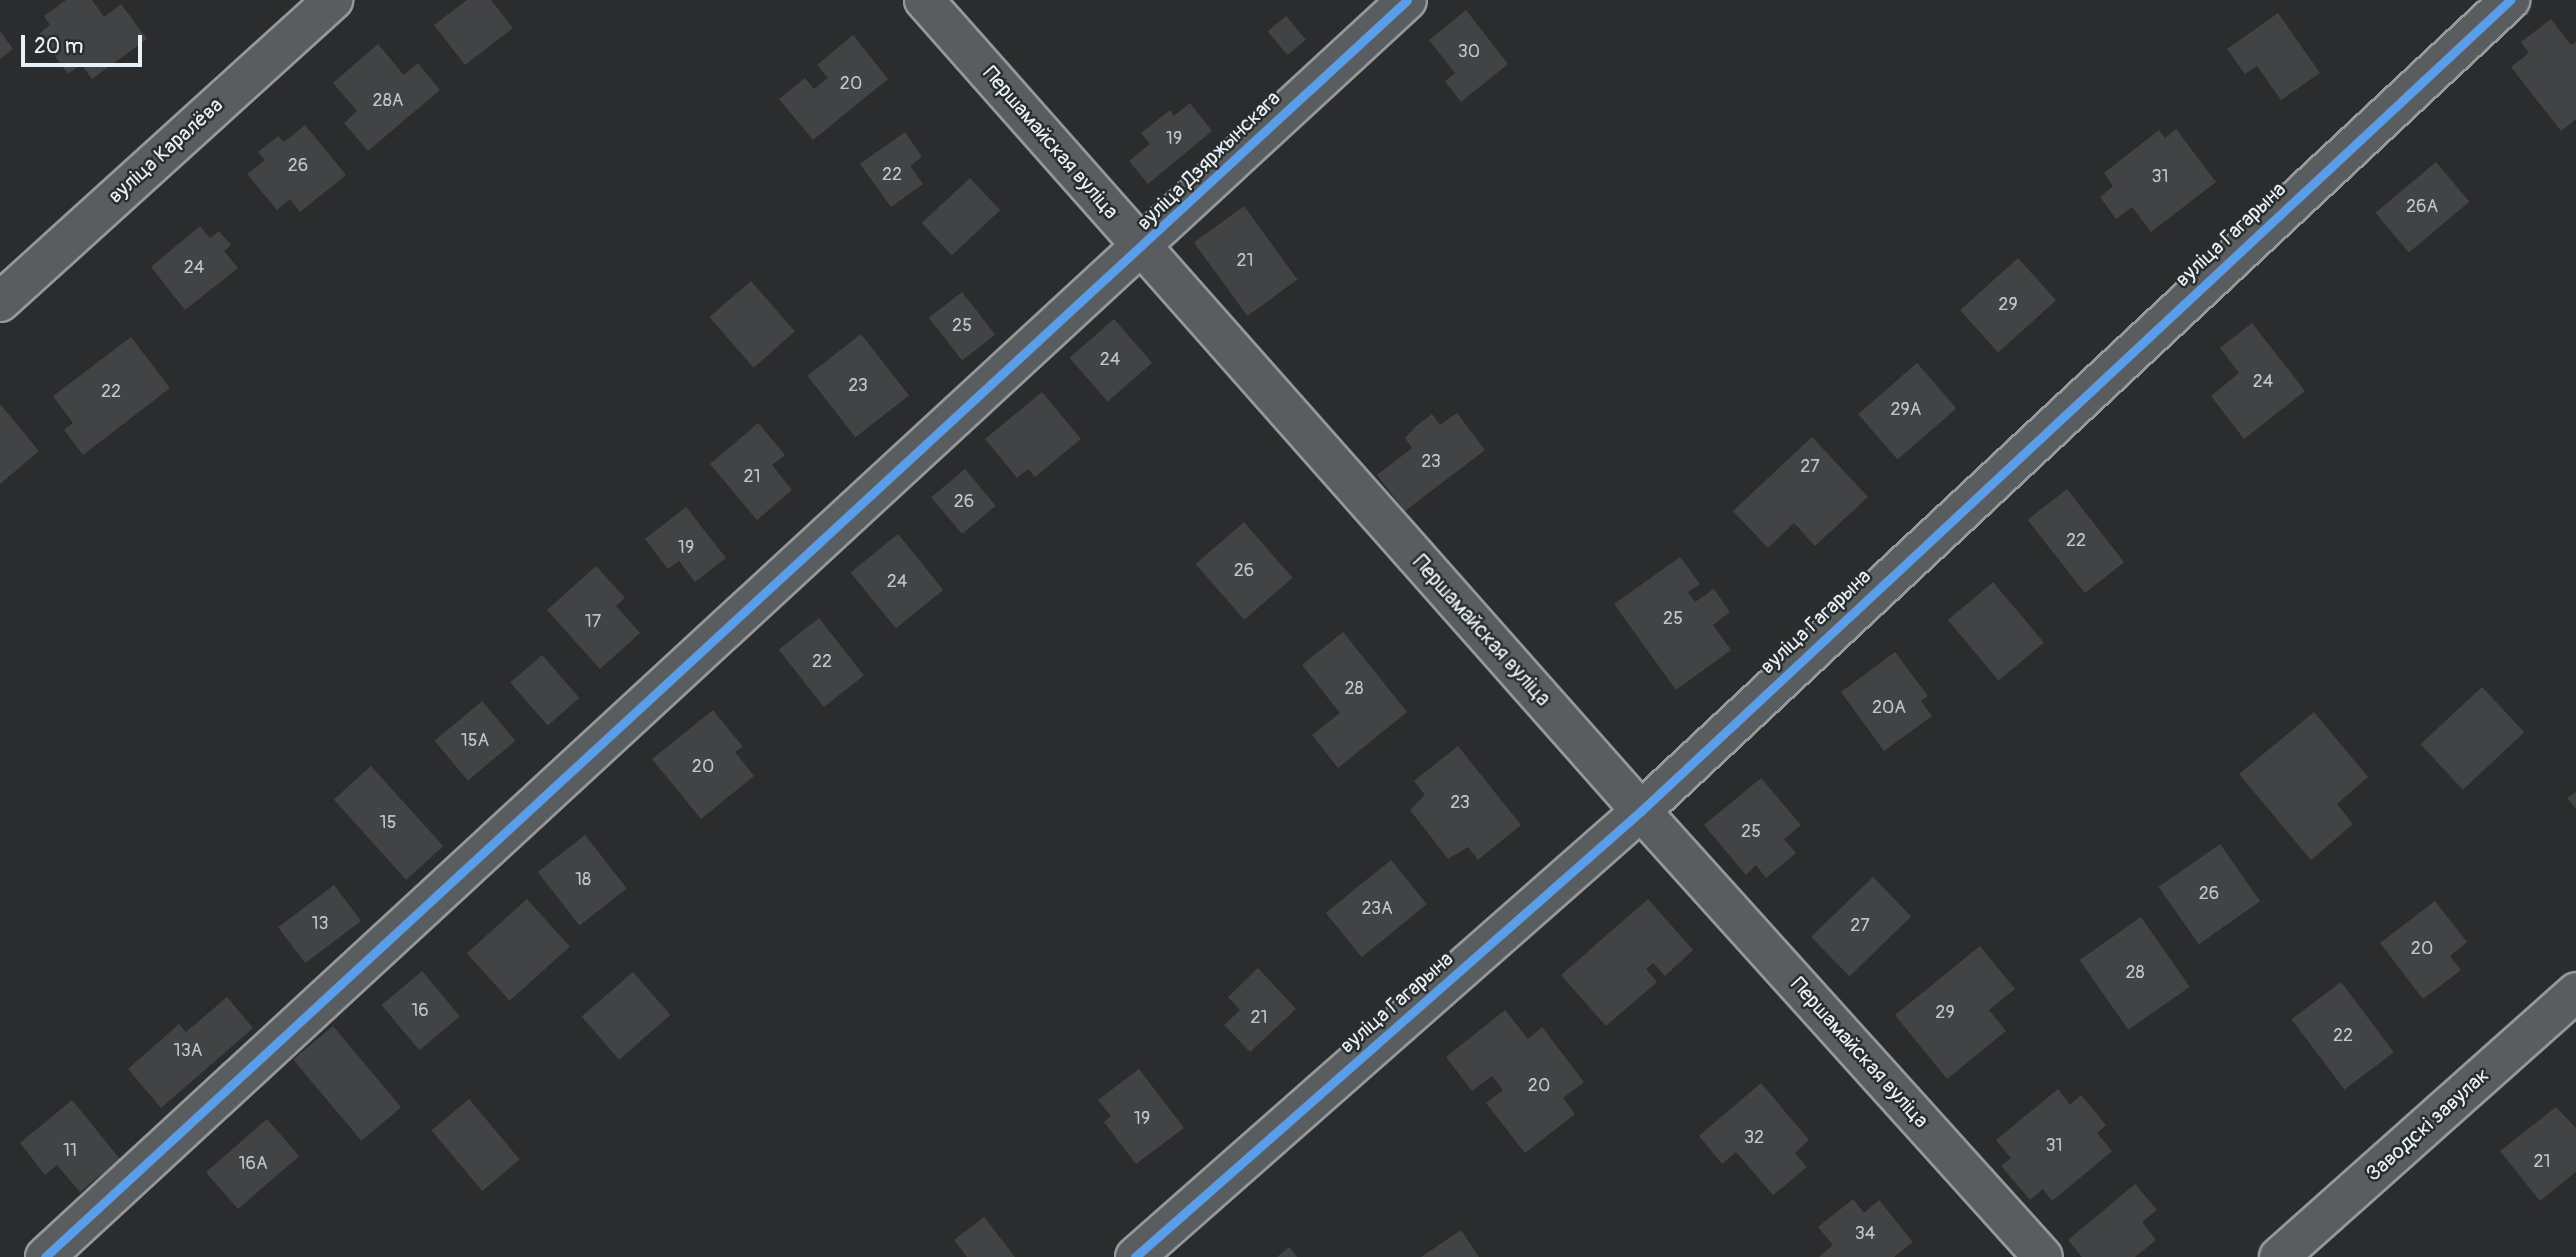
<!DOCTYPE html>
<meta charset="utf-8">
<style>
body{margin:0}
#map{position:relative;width:2576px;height:1257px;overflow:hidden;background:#2b2c2d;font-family:Pangolin,sans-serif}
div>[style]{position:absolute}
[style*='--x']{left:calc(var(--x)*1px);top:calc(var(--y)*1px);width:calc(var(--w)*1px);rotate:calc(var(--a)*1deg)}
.building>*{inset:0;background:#424344;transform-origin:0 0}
.roads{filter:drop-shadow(2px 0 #96989a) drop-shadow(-2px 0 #96989a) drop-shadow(0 2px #96989a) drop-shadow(0 -2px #96989a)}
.street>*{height:38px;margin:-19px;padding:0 19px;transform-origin:19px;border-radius:19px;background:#5a5d60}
.secondary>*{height:38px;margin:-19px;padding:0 19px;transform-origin:19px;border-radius:19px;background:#5a5d60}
.cycleway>*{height:9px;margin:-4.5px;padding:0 4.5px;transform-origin:4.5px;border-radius:4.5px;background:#5a9eea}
span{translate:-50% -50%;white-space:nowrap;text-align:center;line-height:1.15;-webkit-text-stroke:5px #2a2d2e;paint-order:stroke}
.number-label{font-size:18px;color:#bec6cb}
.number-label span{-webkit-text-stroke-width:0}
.street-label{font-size:21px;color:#e8f1f8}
.scale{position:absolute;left:21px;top:35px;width:121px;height:32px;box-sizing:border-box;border:4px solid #e8f1f8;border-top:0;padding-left:9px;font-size:21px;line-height:24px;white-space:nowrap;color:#e8f1f8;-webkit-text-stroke:5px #2a2d2e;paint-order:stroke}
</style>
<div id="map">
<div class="building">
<div style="clip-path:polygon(66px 0,92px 0,104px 17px,121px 4px,147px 39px,92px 79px,81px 64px,68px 74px,39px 34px,50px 25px,44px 16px)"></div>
<div style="clip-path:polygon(467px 0,491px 0,513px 28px,465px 65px,434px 25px)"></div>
<div style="clip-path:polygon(1466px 10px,1508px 64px,1461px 102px,1445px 81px,1455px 73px,1429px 40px)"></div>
<div style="clip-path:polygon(2278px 13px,2320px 73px,2281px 100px,2257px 66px,2245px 74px,2227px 49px)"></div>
<div style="left:1286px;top:16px;width:31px;height:24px;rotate:50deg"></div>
<div style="clip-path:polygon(2551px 19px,2571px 45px,2576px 42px,2576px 119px,2561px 131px,2511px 67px,2529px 53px,2521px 42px)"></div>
<div style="clip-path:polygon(0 31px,13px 49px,0 59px)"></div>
<div style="clip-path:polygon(853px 35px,888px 79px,813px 140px,779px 99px,805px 78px,814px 89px,828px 78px,817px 65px)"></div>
<div style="clip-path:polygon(378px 44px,404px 75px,418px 63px,440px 90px,368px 151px,344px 123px,357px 111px,333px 83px)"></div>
<div style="clip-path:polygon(1190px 103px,1212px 131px,1148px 184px,1129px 161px,1150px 144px,1141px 133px,1170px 110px,1174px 116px)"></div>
<div style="clip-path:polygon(305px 125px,346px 175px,300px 212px,290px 199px,277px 210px,247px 174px,265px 160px,258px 152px,278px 136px,284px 142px)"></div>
<div style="clip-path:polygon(2176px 129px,2216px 182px,2151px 232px,2132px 207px,2116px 219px,2100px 197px,2113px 186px,2104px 173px,2159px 130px,2165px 138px)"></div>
<div style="clip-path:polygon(905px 132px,922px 157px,910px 166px,923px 184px,891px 207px,860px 164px)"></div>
<div style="left:2436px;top:162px;width:52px;height:79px;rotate:50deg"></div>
<div style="left:970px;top:178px;width:44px;height:66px;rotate:47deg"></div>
<div style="left:1244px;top:206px;width:91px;height:62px;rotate:54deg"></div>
<div style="clip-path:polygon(200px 226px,210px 238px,219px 231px,231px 245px,224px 251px,238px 268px,185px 310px,151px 267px)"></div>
<div style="left:2018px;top:258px;width:57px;height:78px;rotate:48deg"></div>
<div style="left:751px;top:281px;width:67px;height:55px;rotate:49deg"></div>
<div style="left:962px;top:292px;width:54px;height:42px;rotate:52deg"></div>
<div style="left:1114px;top:319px;width:58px;height:59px;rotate:49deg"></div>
<div style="clip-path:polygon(2252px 323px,2305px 391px,2244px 439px,2211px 396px,2239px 373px,2220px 348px)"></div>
<div style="left:861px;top:334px;width:78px;height:68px;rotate:52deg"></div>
<div style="clip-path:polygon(131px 337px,170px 388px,83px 455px,64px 430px,73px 423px,53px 396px)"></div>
<div style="left:1917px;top:363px;width:60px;height:78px;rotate:49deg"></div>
<div style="clip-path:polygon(1042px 392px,1081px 439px,1035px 477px,1028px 469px,1017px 478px,985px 439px)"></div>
<div style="clip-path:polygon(0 404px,39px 451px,0 484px)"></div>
<div style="clip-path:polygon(1457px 413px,1485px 450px,1405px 511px,1377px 475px,1412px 448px,1405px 438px,1415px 427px,1432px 414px,1440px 425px)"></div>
<div style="clip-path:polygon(758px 423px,785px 455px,772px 465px,792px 490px,757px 520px,710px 464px)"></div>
<div style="clip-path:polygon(1812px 437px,1868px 497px,1815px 546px,1794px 523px,1768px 548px,1733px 511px)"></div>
<div style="left:965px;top:469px;width:48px;height:44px;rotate:50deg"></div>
<div style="left:2067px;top:489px;width:93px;height:50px;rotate:52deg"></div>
<div style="clip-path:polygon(686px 507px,726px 558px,695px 582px,679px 561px,668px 569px,645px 539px)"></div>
<div style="left:1244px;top:522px;width:74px;height:64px;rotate:49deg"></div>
<div style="left:898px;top:534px;width:72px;height:61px;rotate:51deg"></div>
<div style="clip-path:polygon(1680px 557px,1700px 584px,1688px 592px,1695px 602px,1714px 589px,1730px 612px,1713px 625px,1731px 650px,1676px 690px,1614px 604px)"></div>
<div style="clip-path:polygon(596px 566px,625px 598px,616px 606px,640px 633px,600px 669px,547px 610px)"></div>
<div style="left:1993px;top:582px;width:79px;height:59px;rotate:50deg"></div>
<div style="left:819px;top:618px;width:73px;height:51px;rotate:52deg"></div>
<div style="clip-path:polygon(1343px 632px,1407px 712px,1338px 768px,1312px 735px,1340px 713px,1302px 665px)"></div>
<div style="clip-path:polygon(1895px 652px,1928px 696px,1921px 701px,1932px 716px,1884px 751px,1841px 692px)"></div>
<div style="left:542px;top:655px;width:57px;height:42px;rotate:49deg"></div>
<div style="left:2482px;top:687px;width:62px;height:84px;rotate:47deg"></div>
<div style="left:482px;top:701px;width:52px;height:62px;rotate:50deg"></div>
<div style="clip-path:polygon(713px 710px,743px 747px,735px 752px,754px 776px,701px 819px,652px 759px)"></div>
<div style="clip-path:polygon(2314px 712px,2368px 777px,2337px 804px,2353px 824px,2311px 860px,2239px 774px)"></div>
<div style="clip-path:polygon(1458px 746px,1521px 825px,1478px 860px,1468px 847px,1448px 859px,1410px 810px,1425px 795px,1414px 781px)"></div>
<div style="left:371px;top:766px;width:108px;height:50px;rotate:48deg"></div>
<div style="clip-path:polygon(1761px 778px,1801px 825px,1784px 839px,1796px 853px,1766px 878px,1756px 865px,1746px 875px,1704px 825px)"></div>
<div style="clip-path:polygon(2576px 792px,2576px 809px,2567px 798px)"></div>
<div style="left:585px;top:835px;width:68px;height:60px;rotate:52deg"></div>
<div style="left:2220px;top:844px;width:70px;height:75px;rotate:55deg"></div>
<div style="left:1391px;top:860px;width:57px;height:84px;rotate:51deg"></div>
<div style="left:1873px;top:877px;width:55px;height:86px;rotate:46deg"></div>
<div style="left:334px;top:885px;width:45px;height:70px;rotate:53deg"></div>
<div style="left:527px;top:899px;width:64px;height:81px;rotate:48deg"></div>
<div style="clip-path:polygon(1648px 899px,1693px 950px,1665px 976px,1653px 963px,1646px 969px,1657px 982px,1606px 1026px,1561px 975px)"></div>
<div style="clip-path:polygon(2435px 901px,2467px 942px,2450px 956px,2461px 970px,2423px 999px,2380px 943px)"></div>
<div style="left:2141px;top:917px;width:85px;height:75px;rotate:55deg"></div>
<div style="clip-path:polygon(1980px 946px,2015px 989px,1989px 1010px,2006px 1031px,1947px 1079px,1895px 1015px)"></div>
<div style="clip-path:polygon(1258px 968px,1296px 1009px,1250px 1052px,1224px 1025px,1240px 1010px,1228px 997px)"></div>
<div style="left:422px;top:971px;width:59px;height:53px;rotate:50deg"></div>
<div style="left:633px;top:972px;width:57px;height:68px;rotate:49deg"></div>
<div style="left:2341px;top:982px;width:88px;height:62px;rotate:53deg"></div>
<div style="clip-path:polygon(227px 997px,253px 1028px,161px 1108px,128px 1069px,179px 1024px,186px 1032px)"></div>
<div style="clip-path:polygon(1505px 1010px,1528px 1039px,1542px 1027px,1584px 1082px,1563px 1098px,1575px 1114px,1525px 1153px,1486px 1103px,1503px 1090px,1492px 1076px,1472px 1091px,1446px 1057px)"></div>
<div style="left:333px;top:1026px;width:106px;height:52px;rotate:50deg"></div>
<div style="clip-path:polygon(1139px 1069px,1184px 1128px,1136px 1164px,1104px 1122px,1111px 1116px,1098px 1100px)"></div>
<div style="clip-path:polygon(1761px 1083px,1809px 1140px,1795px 1153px,1807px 1167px,1773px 1195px,1736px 1152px,1722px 1164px,1699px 1136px)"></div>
<div style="clip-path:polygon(2058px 1089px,2070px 1105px,2081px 1095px,2106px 1125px,2097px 1133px,2112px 1151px,2052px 1201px,2043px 1189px,2030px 1200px,2001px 1166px,2011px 1158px,1996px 1140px)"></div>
<div style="left:469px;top:1099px;width:79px;height:49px;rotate:50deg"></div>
<div style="clip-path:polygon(72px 1100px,120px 1159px,80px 1192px,57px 1165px,45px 1175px,20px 1143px)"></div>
<div style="clip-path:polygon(2556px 1107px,2576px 1128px,2576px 1172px,2540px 1201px,2500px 1151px)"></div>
<div style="left:267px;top:1119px;width:49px;height:81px;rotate:49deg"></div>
<div style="clip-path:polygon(2135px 1184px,2157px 1210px,2142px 1222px,2156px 1240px,2135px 1257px,2082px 1257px,2068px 1240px)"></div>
<div style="clip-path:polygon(1853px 1199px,1864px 1213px,1879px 1200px,1913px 1242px,1894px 1257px,1819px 1257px,1833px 1245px,1818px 1227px)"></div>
<div style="clip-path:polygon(984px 1217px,1015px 1257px,967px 1257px,954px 1240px)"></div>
<div style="clip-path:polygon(1461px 1230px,1479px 1257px,1421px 1257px)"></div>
<div style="clip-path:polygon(1289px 1247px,1297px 1257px,1277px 1257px)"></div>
</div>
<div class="roads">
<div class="street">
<div style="--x:924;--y:0;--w:1083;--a:48.52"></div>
<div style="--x:1641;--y:811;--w:600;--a:47.97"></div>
<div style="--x:45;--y:1257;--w:1853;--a:-42.7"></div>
<div style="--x:1135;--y:1257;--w:675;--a:-41.39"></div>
<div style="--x:1641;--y:811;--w:1189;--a:-43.02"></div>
<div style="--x:2279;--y:1257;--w:398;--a:-41.7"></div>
</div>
<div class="secondary">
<div style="--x:0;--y:302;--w:450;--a:-42.2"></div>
</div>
</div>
<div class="cycleway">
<div style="--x:45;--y:1257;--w:1853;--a:-42.7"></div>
<div style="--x:1135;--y:1257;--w:675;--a:-41.39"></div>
<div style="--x:1641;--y:811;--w:1189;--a:-43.02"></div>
</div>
<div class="number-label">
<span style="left:1469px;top:52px">30</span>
<span style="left:851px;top:84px">20</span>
<span style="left:388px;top:101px">28А</span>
<span style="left:1174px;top:139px">19</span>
<span style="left:298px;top:166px">26</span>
<span style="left:892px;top:175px">22</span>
<span style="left:2160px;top:177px">31</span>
<span style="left:2422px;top:207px">26А</span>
<span style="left:1245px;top:261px">21</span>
<span style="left:194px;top:268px">24</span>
<span style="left:2008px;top:305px">29</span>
<span style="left:962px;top:326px">25</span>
<span style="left:1110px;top:360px">24</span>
<span style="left:2263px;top:382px">24</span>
<span style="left:858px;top:386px">23</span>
<span style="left:111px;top:392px">22</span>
<span style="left:1906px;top:410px">29А</span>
<span style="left:1431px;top:462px">23</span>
<span style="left:1810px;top:467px">27</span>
<span style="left:752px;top:477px">21</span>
<span style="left:964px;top:502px">26</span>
<span style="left:2076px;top:541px">22</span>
<span style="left:686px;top:548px">19</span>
<span style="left:1244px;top:571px">26</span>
<span style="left:897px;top:582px">24</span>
<span style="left:1673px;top:619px">25</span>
<span style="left:593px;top:622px">17</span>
<span style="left:822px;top:662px">22</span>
<span style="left:1354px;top:689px">28</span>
<span style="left:1889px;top:708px">20А</span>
<span style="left:475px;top:741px">15А</span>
<span style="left:703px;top:767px">20</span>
<span style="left:1460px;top:803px">23</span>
<span style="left:388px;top:823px">15</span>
<span style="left:1751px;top:832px">25</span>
<span style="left:583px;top:880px">18</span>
<span style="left:2209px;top:894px">26</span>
<span style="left:1377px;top:909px">23А</span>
<span style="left:320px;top:924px">13</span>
<span style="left:1860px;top:926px">27</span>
<span style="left:2422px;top:949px">20</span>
<span style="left:2135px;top:973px">28</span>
<span style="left:420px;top:1011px">16</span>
<span style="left:1945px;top:1013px">29</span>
<span style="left:1259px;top:1018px">21</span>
<span style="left:2343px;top:1036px">22</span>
<span style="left:188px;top:1051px">13А</span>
<span style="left:1539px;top:1086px">20</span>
<span style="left:1142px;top:1119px">19</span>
<span style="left:1754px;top:1138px">32</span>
<span style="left:2054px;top:1146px">31</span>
<span style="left:70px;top:1151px">11</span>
<span style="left:2542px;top:1162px">21</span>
<span style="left:253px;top:1164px">16А</span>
<span style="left:1865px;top:1234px">34</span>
</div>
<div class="street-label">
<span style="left:1050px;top:143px;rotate:49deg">Першамайская вуліца</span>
<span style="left:166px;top:151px;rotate:-42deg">вуліца Каралёва</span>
<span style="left:1209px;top:161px;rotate:-44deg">вуліца Дзяржынскага</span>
<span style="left:2231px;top:235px;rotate:-43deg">вуліца Гагарына</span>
<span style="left:1816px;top:622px;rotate:-43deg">вуліца Гагарына</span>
<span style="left:1481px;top:631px;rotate:48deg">Першамайская вуліца</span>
<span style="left:1397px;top:1003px;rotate:-41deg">вуліца Гагарына</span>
<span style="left:1859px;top:1053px;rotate:48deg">Першамайская вуліца</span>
<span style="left:2428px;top:1125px;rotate:-42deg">Заводскі завулак</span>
</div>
<div class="scale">20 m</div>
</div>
